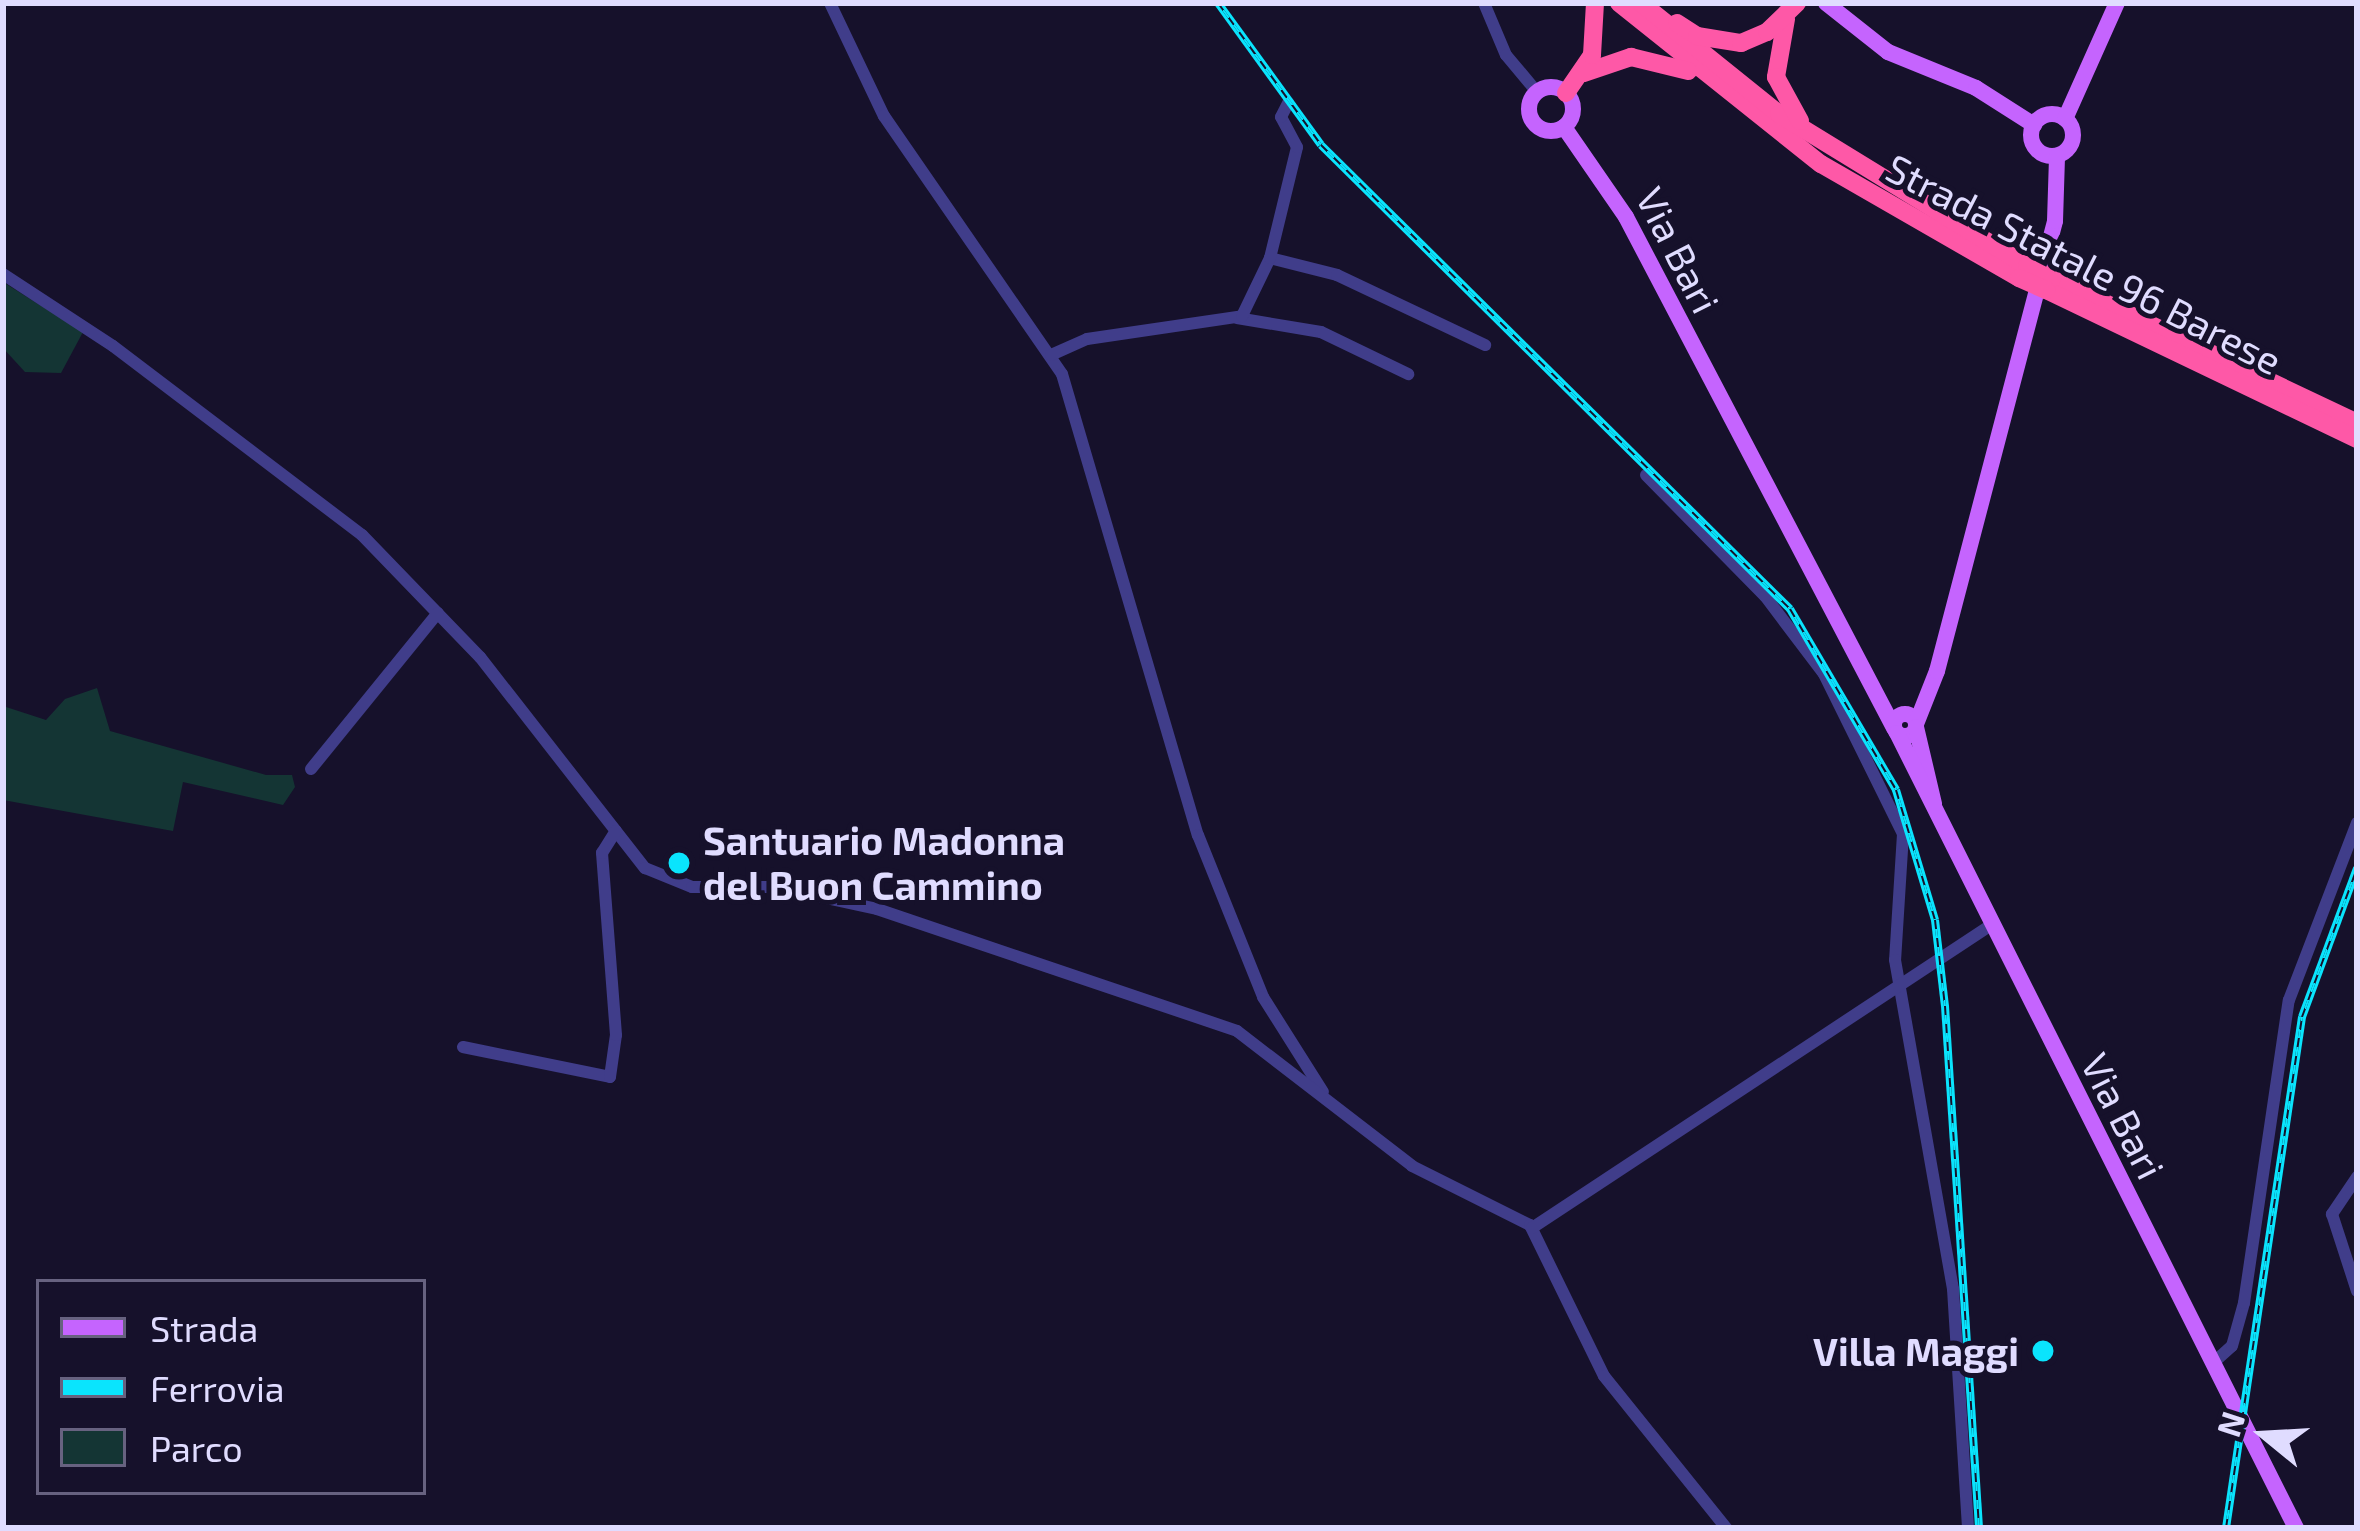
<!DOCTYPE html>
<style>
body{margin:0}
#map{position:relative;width:2360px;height:1531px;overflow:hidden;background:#16112b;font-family:"Exo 2",sans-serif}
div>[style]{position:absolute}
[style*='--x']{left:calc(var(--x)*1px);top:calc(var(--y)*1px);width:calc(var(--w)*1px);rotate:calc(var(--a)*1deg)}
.green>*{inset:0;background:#143534}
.minor>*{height:12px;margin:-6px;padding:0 6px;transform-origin:6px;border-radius:6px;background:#403d8a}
.major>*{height:16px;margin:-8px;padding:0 8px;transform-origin:8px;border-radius:8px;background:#c564fe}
.major>.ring{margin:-8px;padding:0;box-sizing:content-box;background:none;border:16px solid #c564fe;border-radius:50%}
.highway>*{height:18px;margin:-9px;padding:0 9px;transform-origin:9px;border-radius:9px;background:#fe58a7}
.rail>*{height:8px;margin-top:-4px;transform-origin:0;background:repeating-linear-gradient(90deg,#16112b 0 9px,#0ae4fd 0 18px);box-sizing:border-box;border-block:3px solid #0ae4fd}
.highway-bridge>*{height:18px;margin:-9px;padding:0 9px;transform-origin:9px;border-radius:9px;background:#fe58a7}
.dots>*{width:33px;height:33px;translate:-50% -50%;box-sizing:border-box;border:6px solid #16112b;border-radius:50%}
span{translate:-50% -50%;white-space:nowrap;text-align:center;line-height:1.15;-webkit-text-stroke:10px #16112b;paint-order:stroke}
.street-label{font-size:39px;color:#e0dcff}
.poi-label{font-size:39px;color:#e0dcff;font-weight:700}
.left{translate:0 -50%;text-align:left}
.right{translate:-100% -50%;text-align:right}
.frame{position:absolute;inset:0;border:6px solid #e0dcff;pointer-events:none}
.legend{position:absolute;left:36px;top:1279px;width:390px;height:216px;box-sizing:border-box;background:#16112b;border:3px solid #676280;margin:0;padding:15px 21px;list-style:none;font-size:36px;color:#e0dcff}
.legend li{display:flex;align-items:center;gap:24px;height:60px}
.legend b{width:60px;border:3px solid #676280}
.north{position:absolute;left:2204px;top:1375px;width:120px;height:120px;-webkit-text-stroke:9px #16112b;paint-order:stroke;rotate:288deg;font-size:33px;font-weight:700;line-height:48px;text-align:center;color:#e0dcff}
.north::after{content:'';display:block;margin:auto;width:42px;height:54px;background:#e0dcff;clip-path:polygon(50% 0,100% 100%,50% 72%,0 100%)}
</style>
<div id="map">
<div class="green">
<div style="clip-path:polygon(3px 282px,83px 332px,61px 373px,25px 372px,3px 348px)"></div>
<div style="clip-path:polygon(97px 688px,110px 731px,266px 775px,292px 775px,295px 787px,283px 805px,183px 782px,173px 831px,3px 800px,3px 706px,46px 720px,65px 699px)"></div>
</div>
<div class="minor">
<div style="--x:830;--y:3;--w:125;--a:64.5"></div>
<div style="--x:884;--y:116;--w:313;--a:55.4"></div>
<div style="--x:1062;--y:374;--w:481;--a:73.6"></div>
<div style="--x:1198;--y:835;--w:175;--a:68.1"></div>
<div style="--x:1263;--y:997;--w:112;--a:57.7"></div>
<div style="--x:1484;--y:3;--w:56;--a:67.1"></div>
<div style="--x:1506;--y:55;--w:48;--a:50"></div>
<div style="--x:1270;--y:258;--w:69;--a:14.2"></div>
<div style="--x:1337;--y:275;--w:164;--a:25.3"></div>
<div style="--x:3;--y:274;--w:131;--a:33.2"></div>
<div style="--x:113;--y:346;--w:313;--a:37.2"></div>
<div style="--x:362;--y:535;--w:170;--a:46"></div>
<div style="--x:480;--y:657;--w:268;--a:52"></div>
<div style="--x:645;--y:868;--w:51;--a:22"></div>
<div style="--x:692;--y:887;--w:83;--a:0"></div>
<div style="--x:775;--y:887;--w:104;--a:12.2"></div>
<div style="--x:877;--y:909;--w:380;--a:18.7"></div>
<div style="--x:1237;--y:1031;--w:221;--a:37.6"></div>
<div style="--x:1412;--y:1166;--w:132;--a:26.6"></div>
<div style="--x:1530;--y:1225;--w:168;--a:63.9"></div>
<div style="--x:1604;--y:1376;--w:195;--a:51.2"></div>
<div style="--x:1237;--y:318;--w:85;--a:9.5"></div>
<div style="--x:1321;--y:332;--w:97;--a:25.8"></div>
<div style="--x:1051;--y:355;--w:39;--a:-24"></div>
<div style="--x:1087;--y:339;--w:157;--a:-8.4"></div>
<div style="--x:1242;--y:316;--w:64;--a:-64.2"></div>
<div style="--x:1270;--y:258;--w:114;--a:-76.3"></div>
<div style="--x:1297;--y:147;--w:34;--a:-118"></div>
<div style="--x:1281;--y:117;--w:16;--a:-63"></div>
<div style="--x:1646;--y:475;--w:170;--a:45.5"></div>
<div style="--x:1765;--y:596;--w:98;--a:52.9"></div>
<div style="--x:1824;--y:674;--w:178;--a:63.7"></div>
<div style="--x:1903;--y:834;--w:126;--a:93.6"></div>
<div style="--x:1895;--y:960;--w:334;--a:80"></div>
<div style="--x:1953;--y:1289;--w:239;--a:86.4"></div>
<div style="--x:311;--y:769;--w:201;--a:-50.9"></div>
<div style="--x:463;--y:1047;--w:150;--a:11.5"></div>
<div style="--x:610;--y:1077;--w:42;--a:-81.9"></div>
<div style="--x:616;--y:1035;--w:183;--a:-94.4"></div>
<div style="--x:602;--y:853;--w:26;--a:-58"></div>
<div style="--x:2357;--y:1177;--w:45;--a:124"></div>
<div style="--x:2332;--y:1214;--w:81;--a:72"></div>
<div style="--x:1532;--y:1228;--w:546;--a:-33.43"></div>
<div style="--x:2213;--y:1363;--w:25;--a:-42"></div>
<div style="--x:2232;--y:1346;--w:45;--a:-74.4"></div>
<div style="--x:2244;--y:1303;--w:306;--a:-81.6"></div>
<div style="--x:2289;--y:1000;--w:190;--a:-69"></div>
</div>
<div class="major">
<div style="--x:1826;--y:3;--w:79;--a:38.3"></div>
<div style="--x:1888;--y:52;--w:95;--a:22.2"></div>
<div style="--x:1976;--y:88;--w:69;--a:32.5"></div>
<div class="ring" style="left:1529px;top:87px;width:28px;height:28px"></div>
<div class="ring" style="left:2031px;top:114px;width:26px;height:26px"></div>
<div style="--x:2065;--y:119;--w:127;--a:-65.9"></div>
<div style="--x:1564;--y:127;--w:109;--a:55.4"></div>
<div style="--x:1626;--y:217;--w:577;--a:62.32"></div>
<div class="ring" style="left:1894px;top:714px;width:6px;height:6px"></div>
<div style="--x:1916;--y:724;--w:57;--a:-68.4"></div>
<div style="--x:1937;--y:671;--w:465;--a:-75.3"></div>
<div style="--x:2055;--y:221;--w:65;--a:-88.2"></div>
<div style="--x:1916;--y:727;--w:79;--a:76.8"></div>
<div style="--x:1897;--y:733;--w:890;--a:63.35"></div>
</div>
<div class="highway">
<div style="--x:1619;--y:3;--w:258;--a:38.6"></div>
<div style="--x:1821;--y:164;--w:228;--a:29.9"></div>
<div style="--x:1641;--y:3;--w:177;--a:38.8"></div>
<div style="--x:1779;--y:114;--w:291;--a:31.5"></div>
<div style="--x:1786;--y:19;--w:59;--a:99.8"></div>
<div style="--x:1776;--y:77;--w:50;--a:61.4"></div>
<div style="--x:1677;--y:23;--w:24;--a:33"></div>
<div style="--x:1697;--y:36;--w:45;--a:9"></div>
<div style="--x:1741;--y:43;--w:28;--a:-23"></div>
<div style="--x:1767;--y:32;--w:42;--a:-44"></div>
<div style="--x:1584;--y:73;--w:50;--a:-18.8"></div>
<div style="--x:1631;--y:57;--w:59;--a:13.8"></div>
<div style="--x:1566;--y:93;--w:46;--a:-55.6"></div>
<div style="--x:1592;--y:55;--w:52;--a:-86.7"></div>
<div style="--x:2052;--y:278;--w:338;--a:25.4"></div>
<div style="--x:2046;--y:290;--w:345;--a:25.6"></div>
</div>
<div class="rail">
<div style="--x:1218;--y:3;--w:175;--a:54"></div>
<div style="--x:1321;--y:145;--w:660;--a:44.69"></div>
<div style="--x:1790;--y:609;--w:210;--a:59.6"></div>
<div style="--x:1896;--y:790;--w:136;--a:73.3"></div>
<div style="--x:1935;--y:920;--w:87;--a:83.4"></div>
<div style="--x:1945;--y:1006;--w:523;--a:86.27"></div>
<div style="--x:2226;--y:1528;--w:517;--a:-81.54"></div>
<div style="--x:2302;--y:1017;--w:159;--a:-69.7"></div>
</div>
<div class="highway-bridge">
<div style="--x:2027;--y:266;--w:28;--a:26"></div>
<div style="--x:2019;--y:278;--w:30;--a:24"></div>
</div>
<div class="dots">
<div style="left:679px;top:863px;background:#0ae4fd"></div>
<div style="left:2043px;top:1351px;background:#0ae4fd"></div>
</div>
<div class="street-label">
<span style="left:1678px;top:250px;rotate:63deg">Via Bari</span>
<span style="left:2084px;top:264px;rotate:27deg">Strada Statale 96 Barese</span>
<span style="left:2123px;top:1116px;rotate:63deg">Via Bari</span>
</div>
<div class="poi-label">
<span class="left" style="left:703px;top:863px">Santuario Madonna<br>del Buon Cammino</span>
<span class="right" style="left:2019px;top:1351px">Villa Maggi</span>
</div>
<div class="frame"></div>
<ul class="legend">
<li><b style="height:15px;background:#c564fe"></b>Strada</li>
<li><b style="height:15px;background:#0ae4fd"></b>Ferrovia</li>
<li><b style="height:33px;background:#143534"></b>Parco</li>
</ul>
<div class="north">N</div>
</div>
